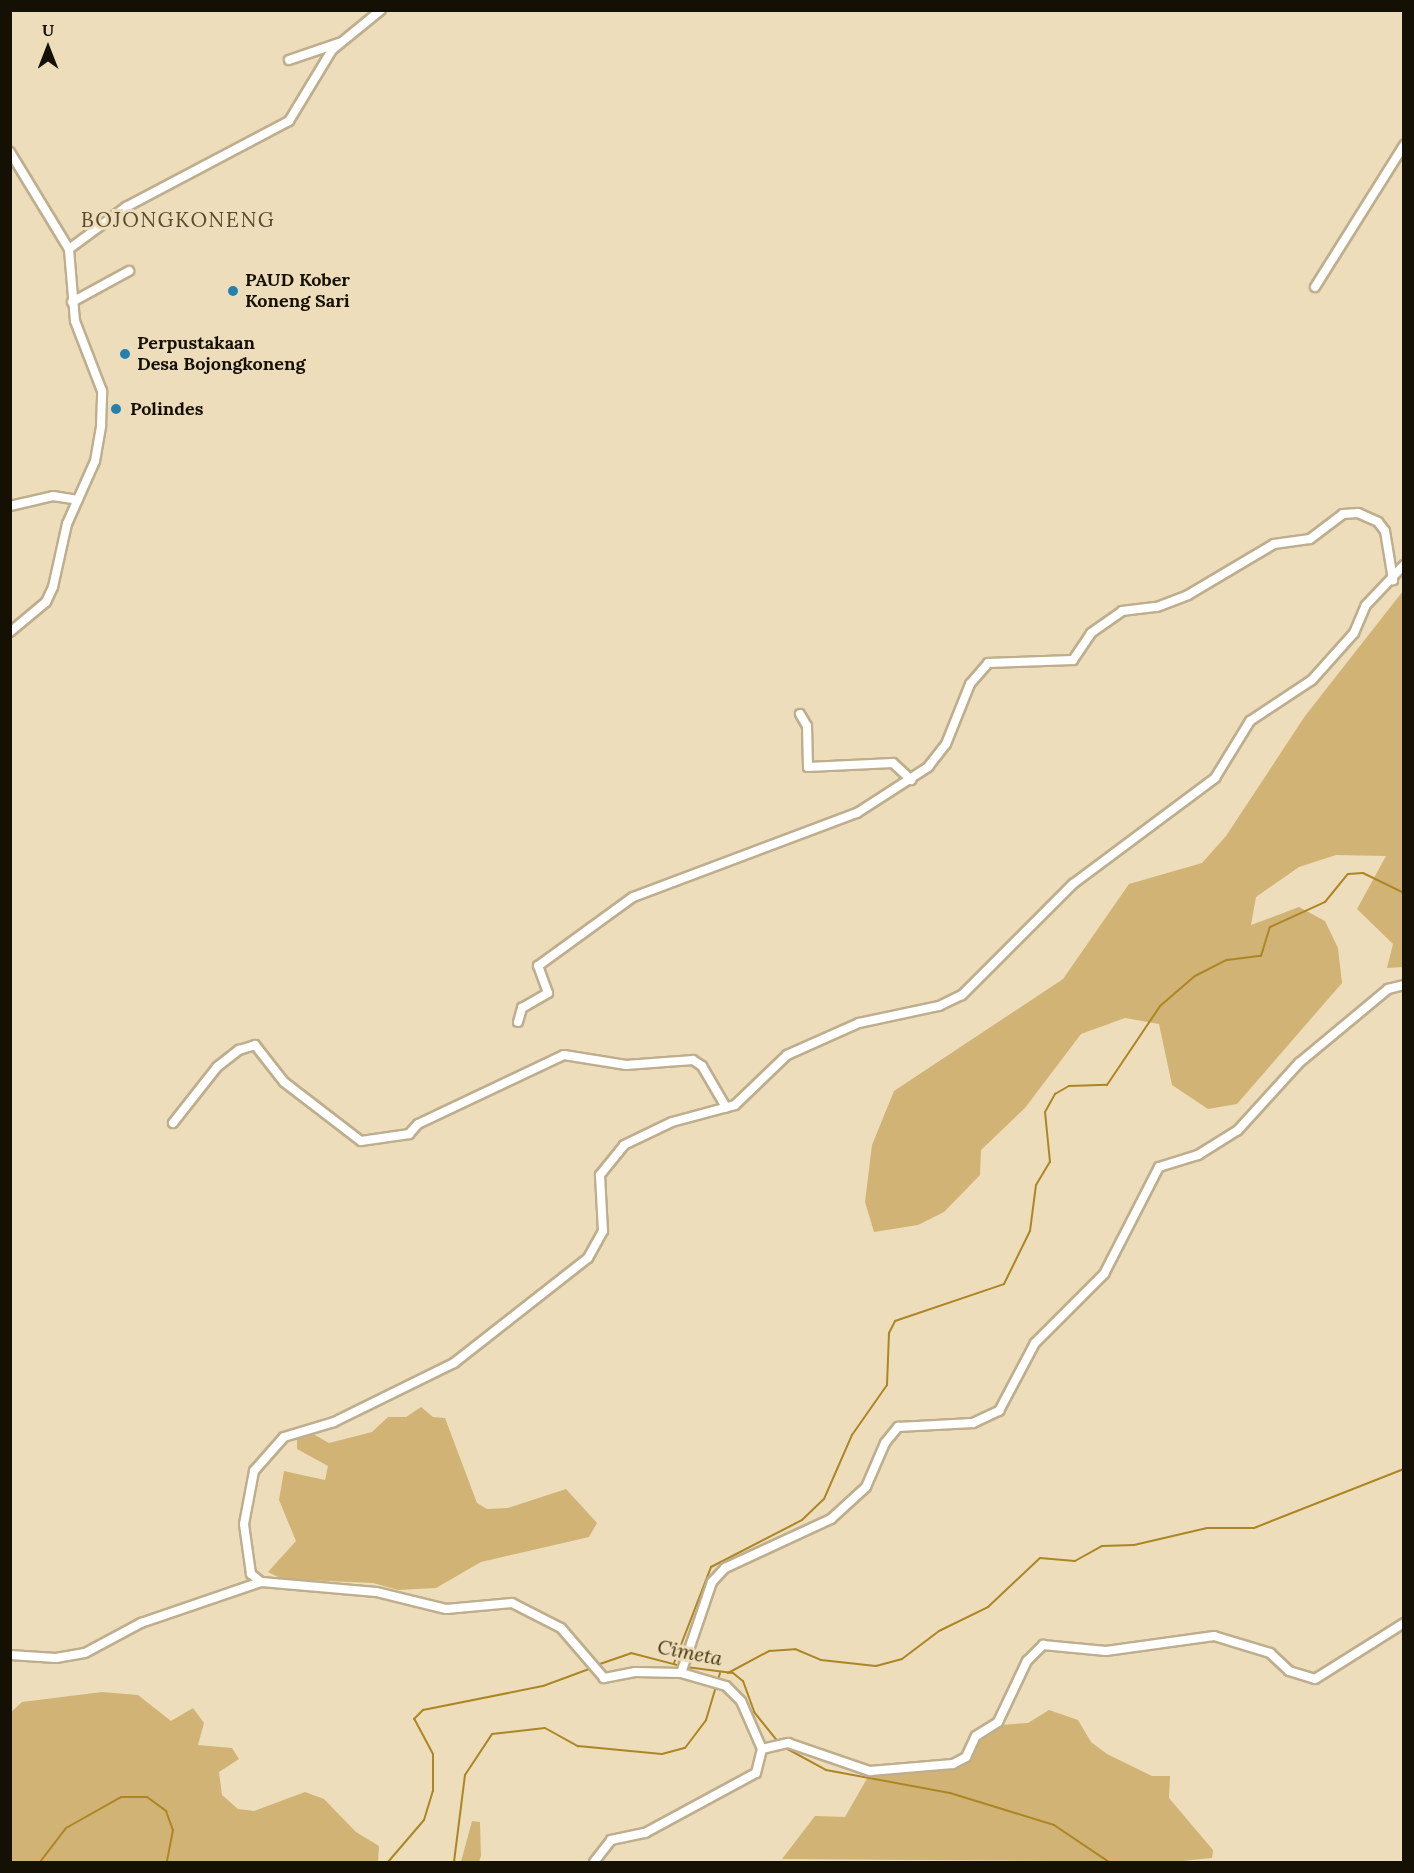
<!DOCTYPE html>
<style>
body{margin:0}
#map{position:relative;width:1414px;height:1873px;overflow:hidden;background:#edddba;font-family:Lora,serif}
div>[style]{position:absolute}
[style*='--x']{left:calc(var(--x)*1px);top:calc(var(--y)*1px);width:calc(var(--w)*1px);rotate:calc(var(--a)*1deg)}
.green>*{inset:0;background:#d1b475}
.stream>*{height:2px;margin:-1px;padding:0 1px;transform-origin:1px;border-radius:1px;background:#ac8625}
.roads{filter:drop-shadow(2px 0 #beae8d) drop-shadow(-2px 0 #beae8d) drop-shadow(0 2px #beae8d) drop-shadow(0 -2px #beae8d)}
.minor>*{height:8px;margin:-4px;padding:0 4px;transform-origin:4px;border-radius:4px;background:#fff}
.dots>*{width:16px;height:16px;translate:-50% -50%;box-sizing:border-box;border:3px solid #edddba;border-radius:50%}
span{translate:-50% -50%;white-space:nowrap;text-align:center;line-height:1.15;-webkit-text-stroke:6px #edddba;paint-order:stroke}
.poi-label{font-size:18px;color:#151004;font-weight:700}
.left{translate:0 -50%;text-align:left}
.water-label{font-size:20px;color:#46360f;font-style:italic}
.quarter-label{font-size:21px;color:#594b2d;letter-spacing:1.5px}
.frame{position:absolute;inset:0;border:12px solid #151004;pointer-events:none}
.north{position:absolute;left:18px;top:18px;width:60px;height:60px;-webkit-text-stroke:4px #edddba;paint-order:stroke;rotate:0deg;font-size:16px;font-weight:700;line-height:24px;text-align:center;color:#151004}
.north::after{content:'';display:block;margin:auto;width:21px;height:27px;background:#151004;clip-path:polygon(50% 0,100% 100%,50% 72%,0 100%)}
</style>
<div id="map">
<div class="green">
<div style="clip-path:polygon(1403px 591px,1403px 967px,1387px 968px,1393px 944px,1357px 909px,1386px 856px,1336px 855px,1299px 867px,1256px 897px,1251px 925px,1299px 907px,1325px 921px,1338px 948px,1342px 983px,1237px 1104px,1208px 1109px,1172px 1085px,1159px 1024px,1125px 1018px,1081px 1034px,1025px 1108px,981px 1150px,980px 1175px,944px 1212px,918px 1225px,874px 1232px,865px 1202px,872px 1145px,894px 1091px,1063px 979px,1129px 884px,1202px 863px,1226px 836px,1305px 716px)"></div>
<div style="clip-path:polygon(421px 1407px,433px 1417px,445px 1418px,477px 1503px,487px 1509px,508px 1508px,566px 1489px,597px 1523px,589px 1537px,481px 1562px,436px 1588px,398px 1590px,373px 1583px,282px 1579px,268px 1572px,296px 1541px,279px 1500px,284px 1471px,325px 1480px,328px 1466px,297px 1449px,297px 1435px,313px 1434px,329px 1443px,372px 1432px,388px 1417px,406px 1417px)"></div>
<div style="clip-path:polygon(102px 1692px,138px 1695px,171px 1721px,193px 1708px,204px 1723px,198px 1745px,232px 1748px,239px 1759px,219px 1772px,222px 1795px,238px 1809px,254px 1811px,305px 1792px,324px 1799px,356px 1832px,379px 1846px,378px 1862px,11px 1862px,11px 1712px,22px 1702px)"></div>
<div style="clip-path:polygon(1049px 1710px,1078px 1720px,1091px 1742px,1107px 1754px,1152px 1776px,1170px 1776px,1169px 1798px,1213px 1850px,1212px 1858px,1173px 1862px,782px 1859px,815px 1816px,845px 1817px,869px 1775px,948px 1768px,969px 1758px,981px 1738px,1000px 1725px,1028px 1723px)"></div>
<div style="clip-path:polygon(472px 1821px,480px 1822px,481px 1856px,479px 1862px,461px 1862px)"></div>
</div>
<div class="stream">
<div style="--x:674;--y:1663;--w:103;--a:-68.9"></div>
<div style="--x:711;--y:1567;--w:102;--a:-27.3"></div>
<div style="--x:802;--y:1520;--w:30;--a:-44"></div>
<div style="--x:824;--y:1499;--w:70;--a:-66.4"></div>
<div style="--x:852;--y:1435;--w:61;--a:-55"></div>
<div style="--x:887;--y:1385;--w:52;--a:-87.8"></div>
<div style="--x:889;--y:1333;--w:13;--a:-63"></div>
<div style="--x:895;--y:1321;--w:115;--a:-18.7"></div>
<div style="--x:1004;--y:1284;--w:59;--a:-63.9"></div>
<div style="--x:1030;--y:1231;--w:46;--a:-82.6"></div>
<div style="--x:1036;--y:1185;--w:27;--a:-59"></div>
<div style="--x:1050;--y:1162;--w:50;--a:-95.7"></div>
<div style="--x:1045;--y:1112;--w:21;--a:-61"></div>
<div style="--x:1055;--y:1094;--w:16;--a:-30"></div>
<div style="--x:1069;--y:1086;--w:38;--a:-2"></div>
<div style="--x:1107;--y:1085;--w:95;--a:-56.1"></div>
<div style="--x:1160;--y:1006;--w:46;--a:-40.6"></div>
<div style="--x:1195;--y:976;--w:36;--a:-27"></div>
<div style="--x:1227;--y:960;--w:34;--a:-7"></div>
<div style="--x:1261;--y:956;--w:30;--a:-73"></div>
<div style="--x:1270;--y:927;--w:60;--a:-24.4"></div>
<div style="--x:1325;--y:902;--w:36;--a:-51"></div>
<div style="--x:1348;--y:874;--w:15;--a:-4"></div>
<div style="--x:1363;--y:873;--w:46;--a:26"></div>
<div style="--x:597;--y:1665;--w:36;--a:-19"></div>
<div style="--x:631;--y:1653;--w:52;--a:14.6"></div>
<div style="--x:686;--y:1667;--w:47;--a:7.3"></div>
<div style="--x:733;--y:1673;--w:13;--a:39"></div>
<div style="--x:743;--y:1681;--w:33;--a:70"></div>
<div style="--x:754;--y:1712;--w:38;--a:51"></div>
<div style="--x:728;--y:1673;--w:47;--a:-28.2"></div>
<div style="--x:769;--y:1651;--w:26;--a:-4"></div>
<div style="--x:795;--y:1649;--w:28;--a:23"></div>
<div style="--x:821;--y:1660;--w:55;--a:6.2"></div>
<div style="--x:876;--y:1666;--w:27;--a:-15"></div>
<div style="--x:902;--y:1659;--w:46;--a:-37.1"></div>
<div style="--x:939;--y:1631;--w:55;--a:-26.1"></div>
<div style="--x:988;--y:1607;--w:71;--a:-43.3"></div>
<div style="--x:1040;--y:1558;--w:35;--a:5"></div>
<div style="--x:1075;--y:1561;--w:31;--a:-29"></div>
<div style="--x:1102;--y:1546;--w:32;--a:-2"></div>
<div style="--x:1134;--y:1545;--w:75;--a:-13.1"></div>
<div style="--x:1207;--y:1528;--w:47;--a:0"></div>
<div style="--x:1254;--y:1528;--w:161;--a:-21.5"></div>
<div style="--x:782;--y:1746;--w:50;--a:28.6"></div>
<div style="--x:826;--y:1770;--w:126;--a:10.5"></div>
<div style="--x:950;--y:1793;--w:109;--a:17.1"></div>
<div style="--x:1054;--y:1825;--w:66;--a:33.9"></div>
<div style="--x:40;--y:1862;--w:43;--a:-52.6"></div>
<div style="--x:66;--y:1828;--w:63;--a:-29.4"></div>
<div style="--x:121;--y:1797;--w:26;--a:0"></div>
<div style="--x:147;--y:1797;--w:24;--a:36"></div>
<div style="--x:166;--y:1811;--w:20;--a:70"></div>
<div style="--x:173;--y:1830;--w:33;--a:101"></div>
<div style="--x:388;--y:1862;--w:55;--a:-49.4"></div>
<div style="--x:424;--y:1820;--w:30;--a:-73"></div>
<div style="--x:433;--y:1791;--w:37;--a:-90"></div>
<div style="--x:433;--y:1754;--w:40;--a:-118"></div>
<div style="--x:414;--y:1719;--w:13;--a:-45"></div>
<div style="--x:423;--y:1710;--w:122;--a:-11.3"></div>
<div style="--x:543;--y:1686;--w:52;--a:-20.2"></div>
<div style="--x:454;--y:1862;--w:88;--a:-82.8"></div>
<div style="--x:465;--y:1775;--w:49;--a:-56.6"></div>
<div style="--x:492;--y:1734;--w:53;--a:-6.5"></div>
<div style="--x:545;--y:1728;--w:38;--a:29"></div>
<div style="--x:578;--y:1746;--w:84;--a:5.4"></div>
<div style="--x:662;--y:1754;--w:24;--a:-15"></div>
<div style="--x:685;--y:1748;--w:35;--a:-53"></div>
<div style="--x:706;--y:1720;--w:49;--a:-73.4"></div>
</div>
<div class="roads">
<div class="minor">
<div style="--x:289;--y:60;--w:53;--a:-18.8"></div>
<div style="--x:10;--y:152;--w:114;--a:58.7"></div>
<div style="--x:1315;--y:287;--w:168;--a:-57.9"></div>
<div style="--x:72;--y:302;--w:65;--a:-28.5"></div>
<div style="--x:10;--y:506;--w:44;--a:-13.1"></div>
<div style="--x:53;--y:496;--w:25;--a:9"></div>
<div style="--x:10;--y:632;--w:47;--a:-39.8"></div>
<div style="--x:46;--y:602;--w:17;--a:-65"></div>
<div style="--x:53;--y:587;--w:65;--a:-77.5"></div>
<div style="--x:67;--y:524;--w:69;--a:-66"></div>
<div style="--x:95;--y:461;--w:36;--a:-80"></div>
<div style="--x:101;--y:426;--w:35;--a:-88"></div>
<div style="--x:102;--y:391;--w:75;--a:-111.1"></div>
<div style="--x:75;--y:321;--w:72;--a:-94.8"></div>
<div style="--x:69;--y:249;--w:71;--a:-36.4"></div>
<div style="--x:126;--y:207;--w:184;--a:-27.8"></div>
<div style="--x:289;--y:121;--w:83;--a:-58.8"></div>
<div style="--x:332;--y:50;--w:63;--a:-39.2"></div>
<div style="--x:800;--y:714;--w:14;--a:60"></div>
<div style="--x:807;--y:726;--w:41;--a:88.6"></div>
<div style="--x:808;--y:767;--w:85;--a:-2.7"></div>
<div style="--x:893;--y:763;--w:25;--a:43"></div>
<div style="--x:518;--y:1022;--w:15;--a:-74"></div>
<div style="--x:522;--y:1008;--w:30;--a:-30"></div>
<div style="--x:548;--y:993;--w:29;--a:-110"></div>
<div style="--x:538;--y:966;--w:117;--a:-36"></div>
<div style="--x:633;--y:897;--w:239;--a:-20.6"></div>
<div style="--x:857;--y:813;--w:85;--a:-32.9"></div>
<div style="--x:928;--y:767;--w:29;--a:-52"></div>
<div style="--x:946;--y:744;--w:65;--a:-68.2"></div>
<div style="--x:970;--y:684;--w:28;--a:-49"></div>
<div style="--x:988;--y:663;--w:85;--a:-2"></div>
<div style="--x:1073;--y:660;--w:32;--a:-56"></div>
<div style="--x:1091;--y:633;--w:38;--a:-35"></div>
<div style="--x:1122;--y:611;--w:35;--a:-7"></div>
<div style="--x:1157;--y:607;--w:33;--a:-21"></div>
<div style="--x:1188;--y:595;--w:100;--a:-30.7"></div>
<div style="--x:1274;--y:544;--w:36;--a:-8"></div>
<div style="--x:1310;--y:539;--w:41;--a:-37.1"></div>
<div style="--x:1343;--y:514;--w:15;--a:-4"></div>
<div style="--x:1358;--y:513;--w:22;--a:24"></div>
<div style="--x:1378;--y:522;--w:11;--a:52"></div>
<div style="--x:1385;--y:531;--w:50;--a:80.7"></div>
<div style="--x:173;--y:1123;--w:71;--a:-51.8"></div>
<div style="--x:217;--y:1067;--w:28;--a:-38"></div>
<div style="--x:239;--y:1050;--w:17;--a:-17"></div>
<div style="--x:255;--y:1045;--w:47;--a:51.9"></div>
<div style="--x:284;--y:1082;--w:97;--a:37.5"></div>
<div style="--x:361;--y:1141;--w:49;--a:-8.3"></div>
<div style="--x:409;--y:1134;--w:13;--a:-48"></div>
<div style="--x:418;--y:1124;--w:161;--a:-25.3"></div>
<div style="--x:564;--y:1055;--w:63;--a:9.2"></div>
<div style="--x:626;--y:1065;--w:67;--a:-4.3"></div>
<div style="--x:693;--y:1060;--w:11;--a:34"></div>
<div style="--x:702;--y:1066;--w:48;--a:59.7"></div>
<div style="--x:10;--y:1655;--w:46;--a:3.7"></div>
<div style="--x:56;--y:1658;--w:29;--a:-10"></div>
<div style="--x:85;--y:1653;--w:64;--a:-28.2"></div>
<div style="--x:141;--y:1623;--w:127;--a:-18.9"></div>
<div style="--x:681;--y:1673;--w:96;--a:-71.2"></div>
<div style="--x:712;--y:1582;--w:19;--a:-47"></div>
<div style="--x:725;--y:1568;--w:117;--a:-24.8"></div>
<div style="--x:831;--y:1519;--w:47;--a:-42.4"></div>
<div style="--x:866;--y:1487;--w:48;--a:-66.6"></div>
<div style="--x:885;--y:1443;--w:21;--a:-51"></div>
<div style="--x:898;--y:1427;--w:75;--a:-3.1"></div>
<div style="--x:973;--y:1423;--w:29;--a:-25"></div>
<div style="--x:999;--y:1411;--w:77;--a:-62.1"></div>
<div style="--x:1035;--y:1343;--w:98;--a:-45"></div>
<div style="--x:1104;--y:1274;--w:120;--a:-62.8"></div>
<div style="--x:1159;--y:1167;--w:41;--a:-17.1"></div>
<div style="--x:1198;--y:1155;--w:47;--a:-32"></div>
<div style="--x:1238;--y:1130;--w:91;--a:-47.7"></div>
<div style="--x:1299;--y:1063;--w:116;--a:-39.7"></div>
<div style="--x:1388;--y:989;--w:16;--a:-14"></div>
<div style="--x:762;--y:1749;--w:27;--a:-13"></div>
<div style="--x:788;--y:1743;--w:87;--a:18.9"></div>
<div style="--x:870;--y:1771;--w:83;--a:-4.8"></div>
<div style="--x:953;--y:1764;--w:15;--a:-28"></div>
<div style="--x:966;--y:1757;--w:23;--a:-65"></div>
<div style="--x:976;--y:1736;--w:26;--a:-32"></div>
<div style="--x:998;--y:1722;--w:68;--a:-64.6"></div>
<div style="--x:1027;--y:1661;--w:23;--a:-45"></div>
<div style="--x:1043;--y:1645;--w:63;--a:5.4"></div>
<div style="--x:1106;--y:1651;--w:109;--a:-7.9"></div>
<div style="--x:1214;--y:1636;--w:59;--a:16.9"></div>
<div style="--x:1270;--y:1653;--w:26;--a:43"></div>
<div style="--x:1289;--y:1671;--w:27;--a:17"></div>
<div style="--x:1315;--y:1679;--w:105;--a:-32.2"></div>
<div style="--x:594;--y:1862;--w:28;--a:-52"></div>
<div style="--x:611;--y:1840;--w:35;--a:-12"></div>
<div style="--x:645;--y:1833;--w:126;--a:-28.4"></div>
<div style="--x:756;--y:1773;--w:25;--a:-76"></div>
<div style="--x:762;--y:1749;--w:52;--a:-113.6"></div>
<div style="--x:741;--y:1701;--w:21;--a:-135"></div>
<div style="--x:726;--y:1686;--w:47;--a:-163.9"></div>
<div style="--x:681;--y:1673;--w:46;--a:-178.8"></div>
<div style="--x:635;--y:1672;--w:32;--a:169"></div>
<div style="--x:604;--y:1678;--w:66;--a:-130.7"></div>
<div style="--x:561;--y:1628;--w:55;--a:-153"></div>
<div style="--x:512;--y:1603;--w:66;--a:174.8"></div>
<div style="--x:446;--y:1609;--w:72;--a:-166.3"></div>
<div style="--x:376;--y:1592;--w:115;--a:-175"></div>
<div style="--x:261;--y:1582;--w:13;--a:-141"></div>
<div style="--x:251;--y:1574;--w:50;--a:-98"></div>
<div style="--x:244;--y:1524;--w:54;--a:-79.3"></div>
<div style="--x:254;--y:1471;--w:45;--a:-48.6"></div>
<div style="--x:284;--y:1437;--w:52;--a:-16.7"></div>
<div style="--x:334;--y:1422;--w:134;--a:-26.2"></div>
<div style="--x:454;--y:1363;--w:170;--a:-38.1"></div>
<div style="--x:588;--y:1258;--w:31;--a:-61"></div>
<div style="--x:603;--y:1231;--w:56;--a:-93.1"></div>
<div style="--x:600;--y:1175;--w:38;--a:-51"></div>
<div style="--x:624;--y:1145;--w:53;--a:-25.6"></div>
<div style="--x:672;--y:1122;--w:65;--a:-15.1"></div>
<div style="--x:735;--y:1105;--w:72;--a:-43.9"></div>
<div style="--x:787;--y:1055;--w:79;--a:-24"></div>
<div style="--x:859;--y:1023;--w:82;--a:-12"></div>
<div style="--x:939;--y:1006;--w:25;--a:-26"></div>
<div style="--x:962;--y:995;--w:157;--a:-45"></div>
<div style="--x:1073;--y:884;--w:177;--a:-36.7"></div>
<div style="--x:1215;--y:778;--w:67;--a:-58.4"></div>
<div style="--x:1250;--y:721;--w:74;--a:-33.5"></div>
<div style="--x:1312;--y:680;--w:63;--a:-48.2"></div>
<div style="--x:1354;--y:633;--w:30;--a:-67"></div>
<div style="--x:1366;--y:605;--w:55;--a:-46.5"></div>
</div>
</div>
<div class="dots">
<div style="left:233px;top:291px;background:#2680ae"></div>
<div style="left:125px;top:354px;background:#2680ae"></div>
<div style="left:116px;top:409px;background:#2680ae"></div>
</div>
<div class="poi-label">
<span class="left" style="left:245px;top:291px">PAUD Kober<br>Koneng Sari</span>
<span class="left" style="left:137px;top:354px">Perpustakaan<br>Desa Bojongkoneng</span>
<span class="left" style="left:130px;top:409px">Polindes</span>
</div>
<div class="water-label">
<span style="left:690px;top:1652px;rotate:11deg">Cimeta</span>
</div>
<div class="quarter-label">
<span style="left:178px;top:220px">BOJONGKONENG</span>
</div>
<div class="frame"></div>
<div class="north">U</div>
</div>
